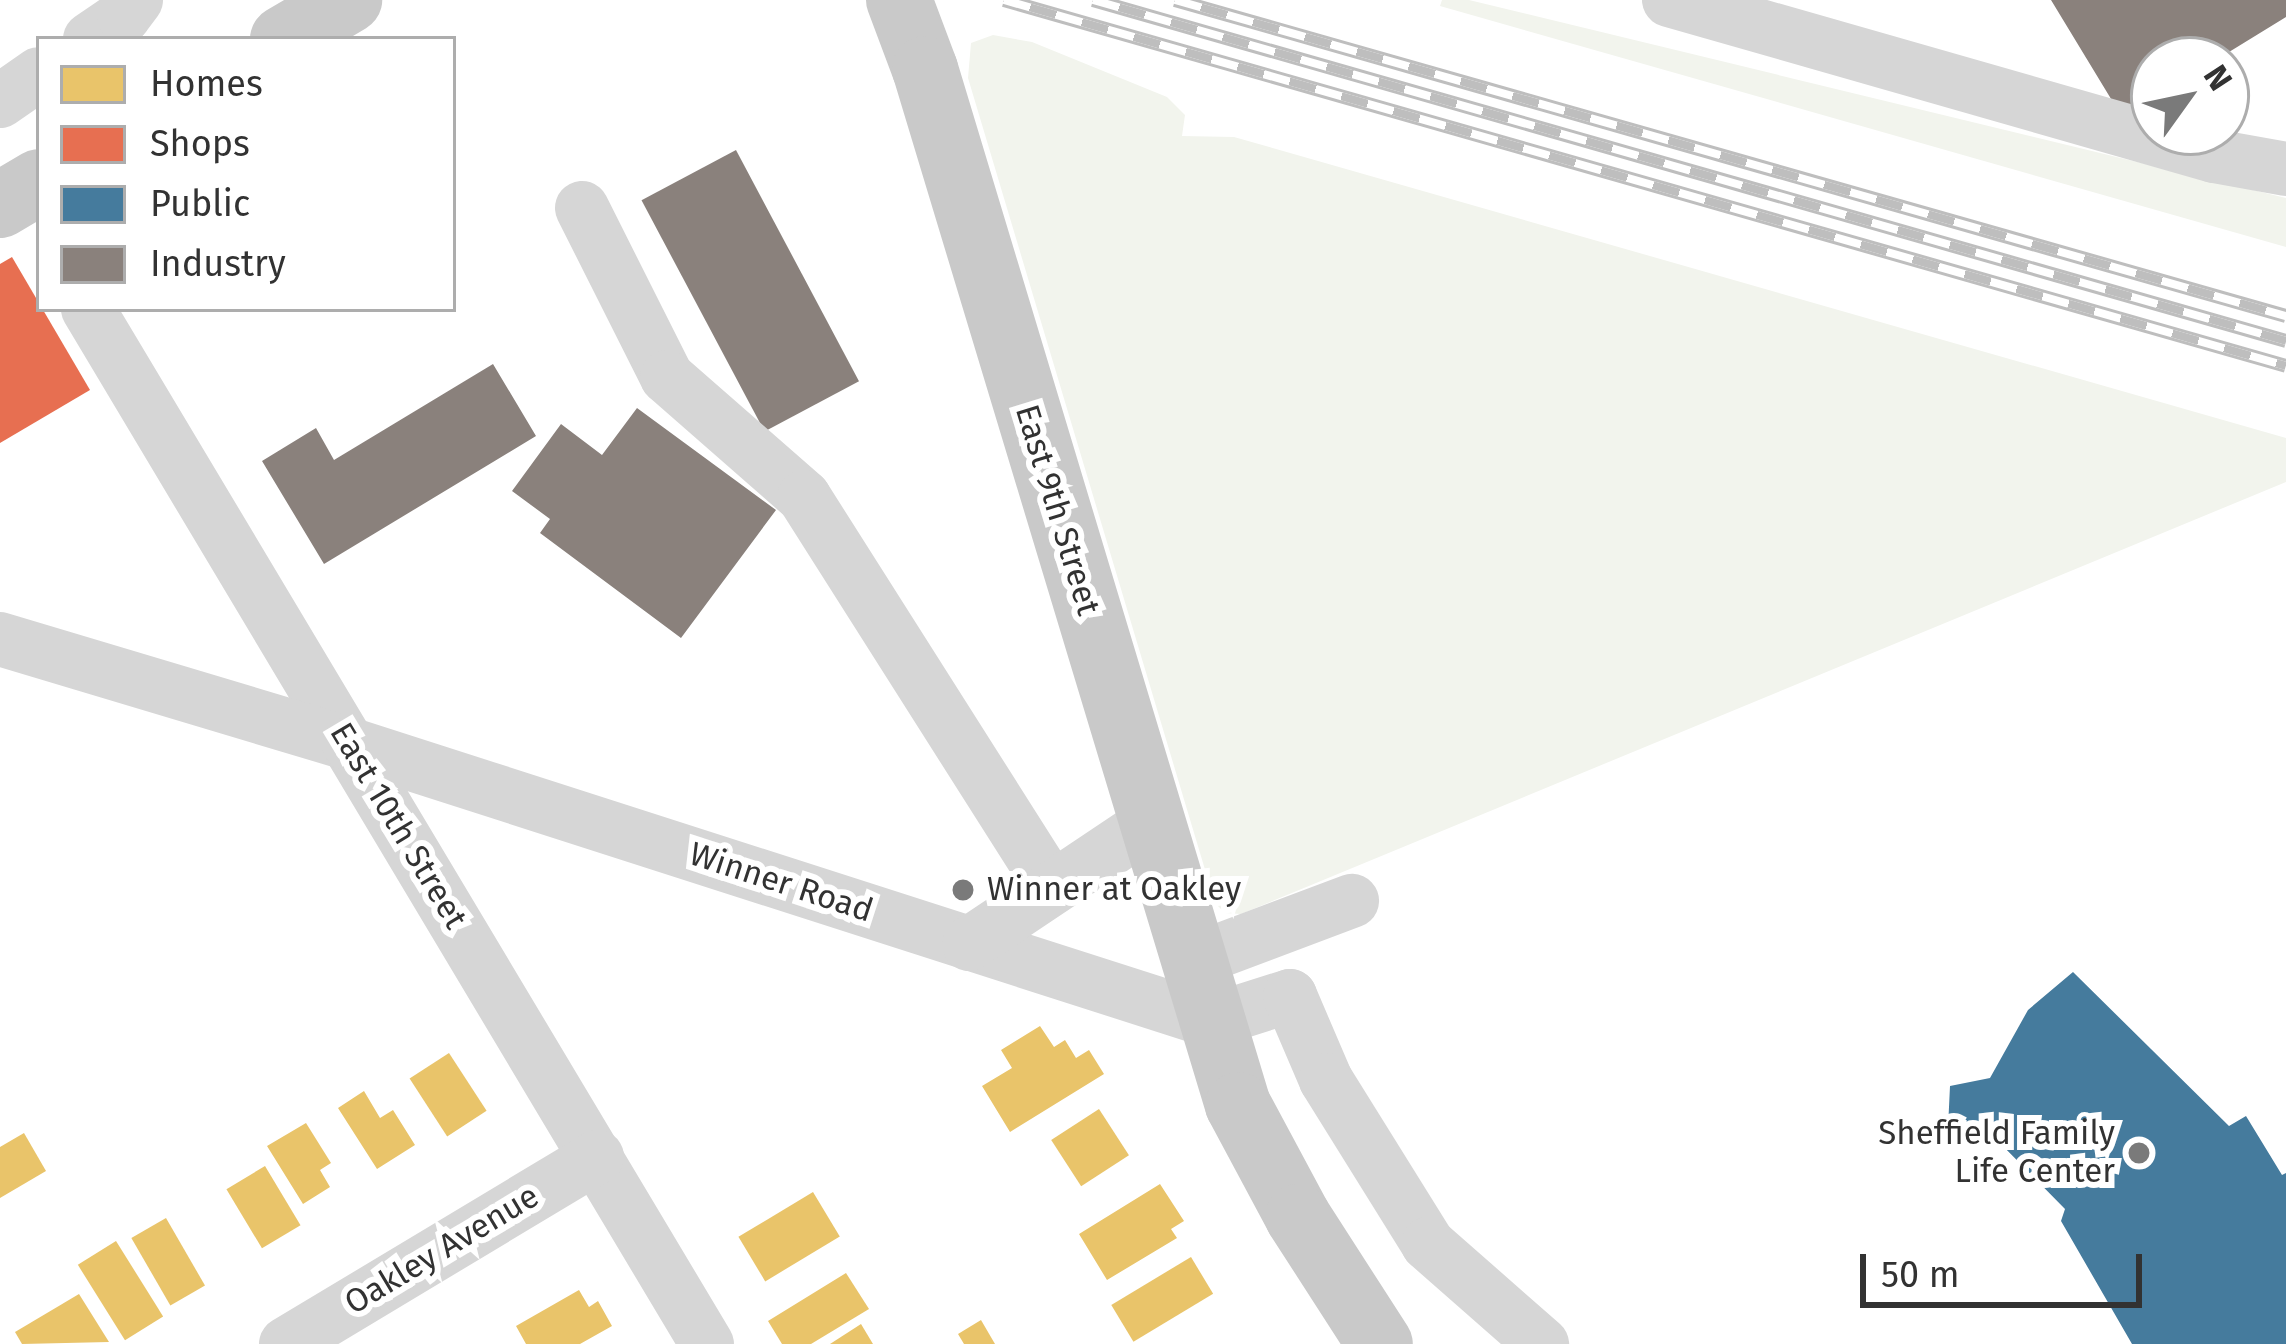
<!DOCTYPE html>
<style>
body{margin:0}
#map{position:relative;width:2286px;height:1344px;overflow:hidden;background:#fff;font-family:"Fira Sans",sans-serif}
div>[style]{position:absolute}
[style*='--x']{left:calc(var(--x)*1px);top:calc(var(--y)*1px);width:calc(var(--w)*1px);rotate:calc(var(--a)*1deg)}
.green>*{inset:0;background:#f2f4ed}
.homes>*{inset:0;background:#e9c46a;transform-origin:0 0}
.shops>*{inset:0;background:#e76f51}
.public>*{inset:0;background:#457b9d}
.industry>*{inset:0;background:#8a817c;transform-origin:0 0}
.minor>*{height:54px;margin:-27px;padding:0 27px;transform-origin:27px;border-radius:27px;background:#d6d6d6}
.major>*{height:66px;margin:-33px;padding:0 33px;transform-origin:33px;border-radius:33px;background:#c9c9c9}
.rail>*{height:14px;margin-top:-7px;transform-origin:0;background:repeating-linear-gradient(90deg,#fff 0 27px,#bebebe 0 54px);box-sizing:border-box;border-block:3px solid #bebebe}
.dots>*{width:33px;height:33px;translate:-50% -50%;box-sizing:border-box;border:6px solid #fff;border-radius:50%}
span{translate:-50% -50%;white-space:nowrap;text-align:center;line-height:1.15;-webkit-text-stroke:12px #fff;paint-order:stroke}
.street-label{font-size:33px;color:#323232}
.poi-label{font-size:33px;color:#323232}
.left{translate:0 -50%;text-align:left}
.right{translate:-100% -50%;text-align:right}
.legend{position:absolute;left:36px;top:36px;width:420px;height:276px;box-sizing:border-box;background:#fff;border:3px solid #adadad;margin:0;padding:15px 21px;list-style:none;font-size:36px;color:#323232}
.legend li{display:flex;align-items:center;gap:24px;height:60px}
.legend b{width:60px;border:3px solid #adadad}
.north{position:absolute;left:2130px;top:36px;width:120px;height:120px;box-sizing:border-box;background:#fff;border:3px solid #adadad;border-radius:50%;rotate:57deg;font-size:33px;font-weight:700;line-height:48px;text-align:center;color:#323232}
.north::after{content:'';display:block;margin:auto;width:42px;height:54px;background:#7a7a7a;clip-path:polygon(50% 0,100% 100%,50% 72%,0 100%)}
.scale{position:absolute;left:1860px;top:1254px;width:282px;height:54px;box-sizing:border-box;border:6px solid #323232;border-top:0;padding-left:15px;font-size:36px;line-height:42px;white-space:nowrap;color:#323232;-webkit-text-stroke:9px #fff;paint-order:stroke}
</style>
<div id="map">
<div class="green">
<div style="clip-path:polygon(1442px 0,1469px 0,2286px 198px,2286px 247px,1440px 6px)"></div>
<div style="clip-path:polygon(993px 35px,1032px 42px,1167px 97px,1185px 115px,1182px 136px,1234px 137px,2286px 438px,2286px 482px,1241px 914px,1225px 913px,1215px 903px,968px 78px,971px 43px)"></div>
</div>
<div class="homes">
<div style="clip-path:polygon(1040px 1026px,1054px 1047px,1065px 1040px,1076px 1058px,1089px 1050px,1104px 1074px,1010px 1132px,982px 1086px,1012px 1068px,1001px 1050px)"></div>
<div style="left:449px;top:1053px;width:69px;height:47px;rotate:57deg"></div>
<div style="clip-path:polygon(364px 1091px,380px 1118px,393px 1110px,415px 1145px,377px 1169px,338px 1108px)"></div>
<div style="left:1099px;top:1109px;width:55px;height:57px;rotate:57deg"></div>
<div style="clip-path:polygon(306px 1123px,331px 1163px,320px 1170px,330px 1187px,303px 1204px,267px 1146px)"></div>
<div style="clip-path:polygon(24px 1133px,46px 1171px,0 1198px,0 1147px)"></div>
<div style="left:265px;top:1166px;width:69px;height:45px;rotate:59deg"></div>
<div style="clip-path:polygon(1160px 1184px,1184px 1221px,1171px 1229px,1177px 1238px,1107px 1280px,1079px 1234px)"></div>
<div style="left:813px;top:1192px;width:52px;height:87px;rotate:59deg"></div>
<div style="left:166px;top:1218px;width:78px;height:40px;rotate:60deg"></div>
<div style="left:116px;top:1241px;width:89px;height:45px;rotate:58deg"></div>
<div style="left:1191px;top:1257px;width:43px;height:93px;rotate:59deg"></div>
<div style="clip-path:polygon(846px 1273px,869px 1309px,811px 1344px,782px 1344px,768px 1321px)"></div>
<div style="clip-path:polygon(579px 1290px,589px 1307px,598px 1301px,612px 1326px,580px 1344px,526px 1344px,516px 1326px)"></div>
<div style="clip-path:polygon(79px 1294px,109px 1342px,22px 1344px,15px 1332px)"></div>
<div style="clip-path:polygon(981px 1320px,995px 1344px,964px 1344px,958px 1334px)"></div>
<div style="clip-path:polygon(861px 1324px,873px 1344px,830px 1344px)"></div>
</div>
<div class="shops">
<div style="clip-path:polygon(12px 257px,90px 390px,0 443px,0 264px)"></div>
</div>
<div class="public">
<div style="clip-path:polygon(2073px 972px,2229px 1126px,2246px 1116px,2282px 1175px,2286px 1173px,2286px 1344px,2132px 1344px,2061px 1221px,2065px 1209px,1990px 1133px,1948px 1128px,1950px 1086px,1990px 1078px,2028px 1010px)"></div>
</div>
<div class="industry">
<div style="clip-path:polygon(2051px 0,2286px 0,2286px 17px,2216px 60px,2154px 60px,2154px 98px,2122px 117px)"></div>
<div style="left:736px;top:150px;width:262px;height:107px;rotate:62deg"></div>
<div style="clip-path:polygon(493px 364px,536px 436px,324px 564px,262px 461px,316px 428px,334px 460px)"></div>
<div style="clip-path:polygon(637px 408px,776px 510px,681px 638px,540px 533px,550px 519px,512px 491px,561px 424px,602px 455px)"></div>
</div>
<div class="minor">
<div style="--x:1669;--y:0;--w:567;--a:15.97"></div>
<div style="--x:2214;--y:156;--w:73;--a:10.2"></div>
<div style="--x:90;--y:39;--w:41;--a:-34.1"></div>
<div style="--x:124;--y:16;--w:20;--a:-53"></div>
<div style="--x:0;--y:101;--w:47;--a:-34.7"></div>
<div style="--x:582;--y:208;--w:189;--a:63.3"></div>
<div style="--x:667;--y:377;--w:182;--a:41.2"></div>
<div style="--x:804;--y:497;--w:463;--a:57.6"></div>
<div style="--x:88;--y:309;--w:1206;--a:59.12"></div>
<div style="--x:0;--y:639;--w:364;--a:16.7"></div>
<div style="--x:349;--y:744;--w:905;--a:17.81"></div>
<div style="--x:1211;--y:1021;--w:83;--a:-17.6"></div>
<div style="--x:1290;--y:996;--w:91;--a:66.8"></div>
<div style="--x:1326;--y:1080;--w:193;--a:58.1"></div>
<div style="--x:1428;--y:1244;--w:152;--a:41.3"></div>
<div style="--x:969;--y:944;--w:218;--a:-33.8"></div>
<div style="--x:1192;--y:961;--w:171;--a:-20.6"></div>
<div style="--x:286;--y:1344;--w:363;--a:-31"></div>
</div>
<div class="major">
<div style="--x:899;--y:0;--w:74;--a:69.4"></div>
<div style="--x:925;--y:69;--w:1082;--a:73.19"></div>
<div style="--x:1238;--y:1105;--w:127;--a:61.8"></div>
<div style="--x:1298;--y:1217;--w:151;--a:57.2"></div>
<div style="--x:283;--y:39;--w:77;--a:-30.6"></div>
<div style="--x:0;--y:205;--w:45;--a:-30.5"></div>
</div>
<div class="rail">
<div style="--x:1004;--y:0;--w:1333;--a:15.93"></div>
<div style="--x:1093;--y:0;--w:1241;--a:15.95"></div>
<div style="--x:1175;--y:0;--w:1155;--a:15.88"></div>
</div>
<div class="dots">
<div style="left:963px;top:890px;background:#7a7a7a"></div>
<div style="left:2139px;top:1153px;background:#7a7a7a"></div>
</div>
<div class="street-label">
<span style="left:1057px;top:510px;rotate:73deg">East 9th Street</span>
<span style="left:398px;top:826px;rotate:59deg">East 10th Street</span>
<span style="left:781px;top:883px;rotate:18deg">Winner Road</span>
<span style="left:442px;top:1250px;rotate:-31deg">Oakley Avenue</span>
</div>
<div class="poi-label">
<span class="left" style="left:987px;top:890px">Winner at Oakley</span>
<span class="right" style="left:2115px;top:1153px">Sheffield Family<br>Life Center</span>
</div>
<ul class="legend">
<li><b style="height:33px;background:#e9c46a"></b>Homes</li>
<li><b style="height:33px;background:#e76f51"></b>Shops</li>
<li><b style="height:33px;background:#457b9d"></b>Public</li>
<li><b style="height:33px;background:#8a817c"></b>Industry</li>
</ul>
<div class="north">N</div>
<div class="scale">50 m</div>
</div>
